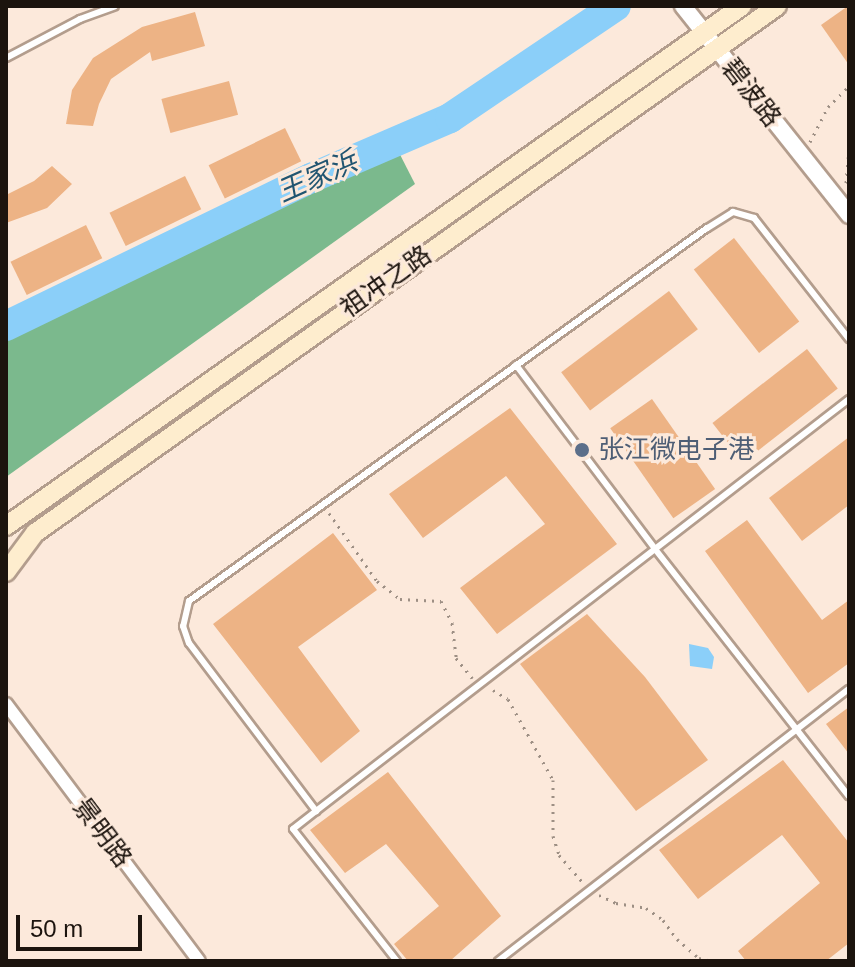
<!DOCTYPE html>
<meta charset="utf-8">
<style>
body{margin:0}
#map{position:relative;width:855px;height:967px;overflow:hidden;background:#fce9db;font-family:Helvetica,"Noto Sans SC",sans-serif}
div>[style]{position:absolute}
[style*='--x']{left:calc(var(--x)*1px);top:calc(var(--y)*1px);width:calc(var(--w)*1px);rotate:calc(var(--a)*1deg)}
.forest>*{inset:0;background:#7bb98d}
.water>*{inset:0;background:#8bcff9}
.river>*{height:30px;margin:-15px;padding:0 15px;transform-origin:15px;border-radius:15px;background:#8bcff9}
.building>*{inset:0;background:#edb385;transform-origin:0 0}
.path>*{height:3px;margin-top:-1.5px;transform-origin:0;background:repeating-linear-gradient(90deg,#9d8f84 0 2px,transparent 0 8px)}
.roads{filter:drop-shadow(2px 0 #b39d8d) drop-shadow(-2px 0 #b39d8d) drop-shadow(0 2px #b39d8d) drop-shadow(0 -2px #b39d8d)}
.service>*{height:6px;margin:-3px;padding:0 3px;transform-origin:3px;border-radius:3px;background:#fff}
.minor>*{height:12px;margin:-6px;padding:0 6px;transform-origin:6px;border-radius:6px;background:#fff}
.tertiary>*{height:16px;margin:-8px;padding:0 8px;transform-origin:8px;border-radius:8px;background:#fff}
.secondary>*{height:18px;margin:-9px;padding:0 9px;transform-origin:9px;border-radius:9px;background:#feedce}
.dots>*{width:22px;height:22px;translate:-50% -50%;box-sizing:border-box;border:4px solid #fce9db;border-radius:50%}
span{translate:-50% -50%;white-space:nowrap;text-align:center;line-height:1.15;-webkit-text-stroke:6px #fce9db;paint-order:stroke}
.street-label{font-size:26px;color:#1c140e}
.service-label{font-size:26px;color:#4e5e75}
.left{translate:0 -50%;text-align:left}
.water-label{font-size:28px;color:#215571;font-style:italic}
.frame{position:absolute;inset:0;border:8px solid #1c140e;pointer-events:none}
.scale{position:absolute;left:16px;top:915px;width:126px;height:36px;box-sizing:border-box;border:4px solid #1c140e;border-top:0;padding-left:10px;font-size:24px;line-height:28px;white-space:nowrap;color:#1c140e;-webkit-text-stroke:6px #fce9db;paint-order:stroke}
</style>
<div id="map">
<div class="forest">
<div style="clip-path:polygon(389px 133px,415px 184px,6px 477px,6px 313px)"></div>
</div>
<div class="water">
<div style="clip-path:polygon(689px 644px,708px 648px,714px 657px,712px 669px,690px 666px)"></div>
</div>
<div class="river">
<div style="--x:6;--y:326;--w:339;--a:-25.9"></div>
<div style="--x:311;--y:178;--w:151;--a:-23.3"></div>
<div style="--x:450;--y:118;--w:200;--a:-34"></div>
</div>
<div class="building">
<div style="clip-path:polygon(848px 6px,849px 6px,849px 65px,821px 25px)"></div>
<div style="clip-path:polygon(195px 12px,205px 46px,152px 61px,150px 52px,111px 79px,99px 104px,93px 126px,66px 124px,72px 90px,93px 58px,142px 27px)"></div>
<div style="left:229px;top:81px;width:35px;height:70px;rotate:75deg"></div>
<div style="left:285px;top:128px;width:37px;height:85px;rotate:64deg"></div>
<div style="clip-path:polygon(52px 166px,72px 184px,47px 208px,6px 223px,6px 195px,34px 181px)"></div>
<div style="left:185px;top:176px;width:37px;height:84px;rotate:64deg"></div>
<div style="left:86px;top:225px;width:37px;height:84px;rotate:64deg"></div>
<div style="left:734px;top:238px;width:106px;height:51px;rotate:52deg"></div>
<div style="left:669px;top:291px;width:48px;height:135px;rotate:53deg"></div>
<div style="left:807px;top:349px;width:50px;height:120px;rotate:52deg"></div>
<div style="left:652px;top:399px;width:110px;height:51px;rotate:55deg"></div>
<div style="clip-path:polygon(510px 408px,617px 544px,497px 634px,460px 588px,545px 524px,506px 476px,423px 538px,389px 494px)"></div>
<div style="clip-path:polygon(849px 437px,849px 505px,802px 541px,769px 498px)"></div>
<div style="clip-path:polygon(747px 520px,822px 620px,849px 600px,849px 663px,808px 693px,705px 551px)"></div>
<div style="clip-path:polygon(333px 533px,377px 590px,298px 647px,360px 731px,321px 763px,213px 624px)"></div>
<div style="clip-path:polygon(587px 614px,645px 677px,708px 760px,636px 811px,520px 664px)"></div>
<div style="clip-path:polygon(849px 707px,849px 754px,826px 724px)"></div>
<div style="clip-path:polygon(783px 760px,849px 843px,849px 943px,826px 961px,746px 961px,738px 951px,820px 883px,782px 835px,698px 899px,659px 850px)"></div>
<div style="clip-path:polygon(388px 772px,501px 916px,450px 961px,408px 961px,394px 944px,439px 906px,386px 844px,345px 873px,310px 830px)"></div>
</div>
<div class="path">
<div style="--x:810;--y:142;--w:39;--a:-63"></div>
<div style="--x:828;--y:107;--w:30;--a:-45"></div>
<div style="--x:846;--y:183;--w:33;--a:-85"></div>
<div style="--x:329;--y:513;--w:83;--a:54.8"></div>
<div style="--x:377;--y:581;--w:29;--a:38"></div>
<div style="--x:400;--y:599;--w:41;--a:2.8"></div>
<div style="--x:441;--y:601;--w:25;--a:63"></div>
<div style="--x:452;--y:623;--w:35;--a:83"></div>
<div style="--x:456;--y:658;--w:26;--a:51"></div>
<div style="--x:493;--y:690;--w:17;--a:31"></div>
<div style="--x:508;--y:699;--w:93;--a:60.9"></div>
<div style="--x:553;--y:780;--w:56;--a:90"></div>
<div style="--x:553;--y:836;--w:20;--a:72"></div>
<div style="--x:559;--y:855;--w:37;--a:49"></div>
<div style="--x:599;--y:895;--w:19;--a:25"></div>
<div style="--x:616;--y:903;--w:30;--a:9"></div>
<div style="--x:646;--y:908;--w:21;--a:35"></div>
<div style="--x:663;--y:920;--w:24;--a:54"></div>
<div style="--x:677;--y:939;--w:29;--a:41"></div>
<div style="--x:699;--y:958;--w:13;--a:13"></div>
</div>
<div class="roads">
<div class="service">
<div style="--x:6;--y:58;--w:84;--a:-27.8"></div>
<div style="--x:80;--y:19;--w:37;--a:-20"></div>
<div style="--x:849;--y:339;--w:154;--a:-128.1"></div>
<div style="--x:754;--y:218;--w:22;--a:-164"></div>
<div style="--x:733;--y:212;--w:31;--a:148"></div>
<div style="--x:707;--y:228;--w:638;--a:144.24"></div>
<div style="--x:189;--y:601;--w:26;--a:103"></div>
<div style="--x:183;--y:626;--w:18;--a:71"></div>
<div style="--x:189;--y:643;--w:211;--a:52.9"></div>
<div style="--x:316;--y:811;--w:674;--a:-37.7"></div>
<div style="--x:516;--y:365;--w:231;--a:52.9"></div>
<div style="--x:655;--y:549;--w:314;--a:51.9"></div>
<div style="--x:316;--y:811;--w:29;--a:142"></div>
<div style="--x:293;--y:829;--w:168;--a:51.8"></div>
<div style="--x:498;--y:961;--w:444;--a:-37.8"></div>
</div>
<div class="minor">
<div style="--x:6;--y:704;--w:321;--a:53.1"></div>
</div>
<div class="tertiary">
<div style="--x:683;--y:6;--w:267;--a:51.5"></div>
</div>
<div class="secondary">
<div style="--x:6;--y:526;--w:901;--a:-35.24"></div>
<div style="--x:6;--y:572;--w:49;--a:-53.4"></div>
<div style="--x:35;--y:533;--w:910;--a:-35.38"></div>
</div>
</div>
<div class="dots">
<div style="left:582px;top:450px;background:#5c6f8a"></div>
</div>
<div class="street-label">
<span style="left:751px;top:93px;rotate:52deg">碧波路</span>
<span style="left:386px;top:282px;rotate:-35deg">祖冲之路</span>
<span style="left:102px;top:833px;rotate:53deg">景明路</span>
</div>
<div class="service-label">
<span class="left" style="left:598px;top:450px">张江微电子港</span>
</div>
<div class="water-label">
<span style="left:317px;top:177px;rotate:-24deg">王家浜</span>
</div>
<div class="frame"></div>
<div class="scale">50 m</div>
</div>
